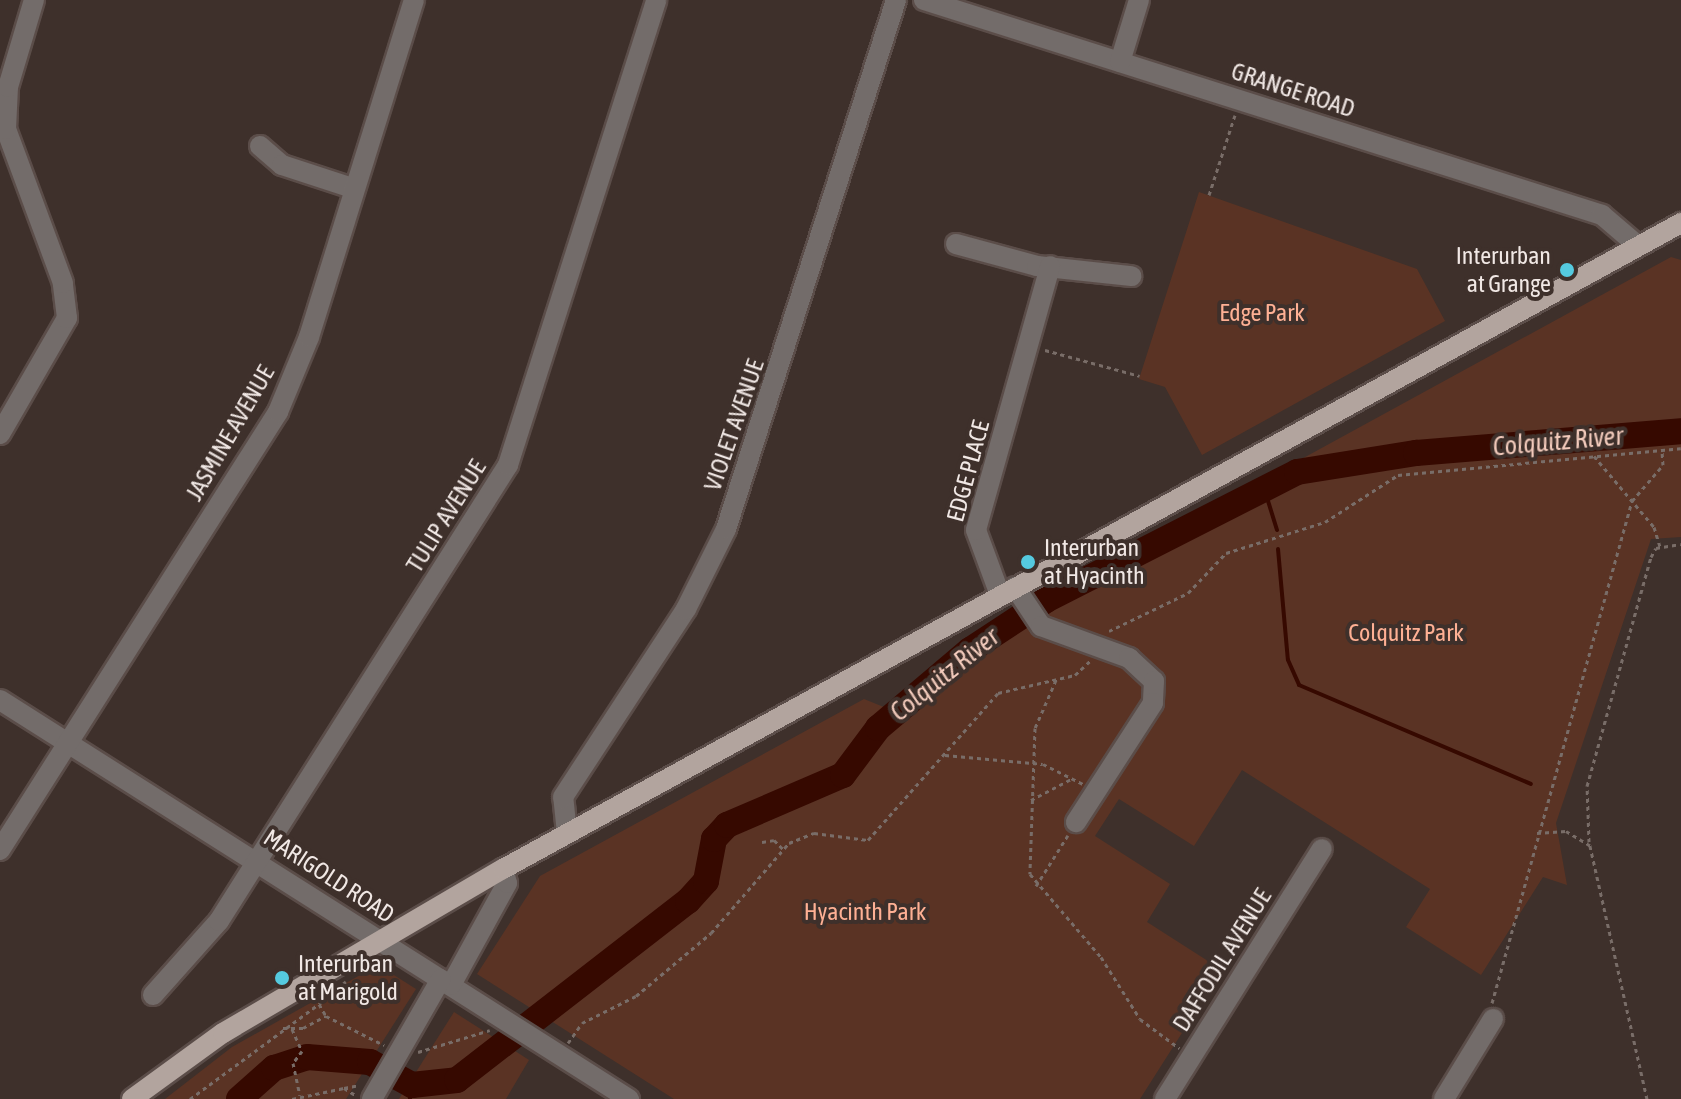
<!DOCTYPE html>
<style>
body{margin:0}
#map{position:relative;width:1681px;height:1099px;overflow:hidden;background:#3e302b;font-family:"Asap Condensed",sans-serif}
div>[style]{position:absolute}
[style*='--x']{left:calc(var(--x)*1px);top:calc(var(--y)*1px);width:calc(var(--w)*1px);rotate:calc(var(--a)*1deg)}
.green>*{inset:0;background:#5a3324}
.stream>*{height:4px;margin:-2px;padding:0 2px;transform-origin:2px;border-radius:2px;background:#360900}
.river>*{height:26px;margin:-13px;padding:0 13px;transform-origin:13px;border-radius:13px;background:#360900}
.path>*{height:3px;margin-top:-1.5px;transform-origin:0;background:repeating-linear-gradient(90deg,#796d68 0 4px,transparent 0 8px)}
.roads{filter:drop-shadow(2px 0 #5b4d49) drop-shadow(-2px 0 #5b4d49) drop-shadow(0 2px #5b4d49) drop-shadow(0 -2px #5b4d49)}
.minor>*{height:20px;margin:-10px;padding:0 10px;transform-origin:10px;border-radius:10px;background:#736c6a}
.major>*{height:20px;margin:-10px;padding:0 10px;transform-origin:10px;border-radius:10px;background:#b2a49e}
.dots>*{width:22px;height:22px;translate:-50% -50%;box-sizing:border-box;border:4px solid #3e302b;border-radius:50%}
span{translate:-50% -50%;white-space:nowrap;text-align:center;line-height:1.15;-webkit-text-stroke:8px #3e302b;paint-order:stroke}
.street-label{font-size:24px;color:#f1e8e5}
.poi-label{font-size:24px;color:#f1e8e5}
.right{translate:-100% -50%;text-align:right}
.left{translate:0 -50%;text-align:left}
.park-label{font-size:24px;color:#feb094}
.water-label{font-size:26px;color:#f3cbbc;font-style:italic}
</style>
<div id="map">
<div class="green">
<div style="clip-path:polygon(1199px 192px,1417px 269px,1445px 321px,1202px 455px,1165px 387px,1139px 379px)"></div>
<div style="clip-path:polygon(1671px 257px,1681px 260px,1681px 537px,1651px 539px,1556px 823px,1567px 885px,1543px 877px,1481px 975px,1406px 927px,1430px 889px,1242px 770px,1194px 846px,1119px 799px,1095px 836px,1170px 884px,1147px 922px,1222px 970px,1140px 1099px,674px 1099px,477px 974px,540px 876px,864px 699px,906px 716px,945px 654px)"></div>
<div style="clip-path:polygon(378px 965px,416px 989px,346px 1099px,165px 1099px,232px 1047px)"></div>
<div style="clip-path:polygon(454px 1012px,529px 1060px,506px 1099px,399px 1099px)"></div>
</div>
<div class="stream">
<div style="--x:1264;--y:488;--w:44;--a:72.8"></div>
<div style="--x:1278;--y:549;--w:111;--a:84.9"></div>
<div style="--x:1288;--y:660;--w:27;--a:66"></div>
<div style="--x:1299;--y:685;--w:252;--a:23.1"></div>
<div style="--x:406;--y:1081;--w:18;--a:77"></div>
</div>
<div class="river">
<div style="--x:239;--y:1099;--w:47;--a:-41.5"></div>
<div style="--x:274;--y:1068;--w:35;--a:-18"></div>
<div style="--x:307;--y:1057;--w:63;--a:4.5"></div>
<div style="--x:370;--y:1062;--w:48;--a:28.7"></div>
<div style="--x:412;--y:1085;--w:45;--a:-6.3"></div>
<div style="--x:457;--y:1080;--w:292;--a:-37.8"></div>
<div style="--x:688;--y:901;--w:27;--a:-48"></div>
<div style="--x:706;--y:881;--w:43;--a:-79.2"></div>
<div style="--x:714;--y:839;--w:19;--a:-47"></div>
<div style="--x:727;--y:825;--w:126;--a:-23.3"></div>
<div style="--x:843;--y:775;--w:59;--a:-53.3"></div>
<div style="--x:878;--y:728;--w:121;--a:-40.3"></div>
<div style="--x:970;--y:650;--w:91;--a:-33.3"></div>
<div style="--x:1046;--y:600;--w:282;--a:-27"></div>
<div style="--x:1297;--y:472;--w:121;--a:-9.1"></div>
<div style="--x:1416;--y:453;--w:266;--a:-4.7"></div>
</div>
<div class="path">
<div style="--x:1209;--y:195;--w:84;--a:-72"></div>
<div style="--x:1045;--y:350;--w:98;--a:15.3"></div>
<div style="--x:1594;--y:456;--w:93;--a:49.8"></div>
<div style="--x:1654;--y:527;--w:21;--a:73"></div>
<div style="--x:1109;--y:631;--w:88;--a:-25.7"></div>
<div style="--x:1188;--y:593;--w:55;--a:-46.5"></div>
<div style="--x:1226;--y:553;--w:104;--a:-17.4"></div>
<div style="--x:1325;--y:522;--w:87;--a:-32.8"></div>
<div style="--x:1398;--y:475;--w:284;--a:-5.4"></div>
<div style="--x:1056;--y:680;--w:52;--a:113.6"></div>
<div style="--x:1035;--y:728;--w:146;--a:92"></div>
<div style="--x:1030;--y:874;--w:109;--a:49.5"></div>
<div style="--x:1101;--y:957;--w:73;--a:57.8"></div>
<div style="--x:1140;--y:1019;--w:49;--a:36.6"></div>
<div style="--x:945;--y:755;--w:98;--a:5.2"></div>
<div style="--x:1043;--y:764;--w:45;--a:26.6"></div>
<div style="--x:1031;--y:800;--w:47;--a:-27.6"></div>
<div style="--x:1537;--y:833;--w:29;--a:-4"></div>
<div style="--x:1566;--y:831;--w:29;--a:31"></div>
<div style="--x:762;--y:842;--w:12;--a:-9"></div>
<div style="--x:774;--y:840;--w:13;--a:45"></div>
<div style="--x:1036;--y:886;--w:60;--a:-57.9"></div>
<div style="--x:1492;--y:1003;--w:521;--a:-74.42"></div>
<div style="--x:1632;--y:501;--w:48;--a:-49.3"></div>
<div style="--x:1663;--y:465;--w:16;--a:-94"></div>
<div style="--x:319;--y:1004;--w:35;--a:-40"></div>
<div style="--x:283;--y:1028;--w:20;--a:0"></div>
<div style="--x:303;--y:1028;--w:26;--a:-28"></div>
<div style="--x:292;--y:1029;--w:24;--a:66"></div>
<div style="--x:302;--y:1051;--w:15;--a:127"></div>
<div style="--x:293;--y:1063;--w:33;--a:78"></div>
<div style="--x:568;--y:1043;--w:24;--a:-55"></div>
<div style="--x:582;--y:1023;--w:60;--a:-26.6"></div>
<div style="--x:636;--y:996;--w:98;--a:-40"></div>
<div style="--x:711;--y:933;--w:119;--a:-49.1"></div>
<div style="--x:789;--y:843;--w:27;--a:-22"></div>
<div style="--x:814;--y:833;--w:54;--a:7.4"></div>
<div style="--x:868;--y:840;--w:196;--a:-48.5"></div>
<div style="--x:998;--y:693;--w:79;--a:-13.2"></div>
<div style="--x:1075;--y:675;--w:21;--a:-43"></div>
<div style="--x:418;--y:1052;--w:75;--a:-17"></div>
<div style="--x:344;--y:1088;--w:16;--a:-11"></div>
<div style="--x:190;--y:1099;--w:160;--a:-36.4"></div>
<div style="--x:319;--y:1004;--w:14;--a:60"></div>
<div style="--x:326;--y:1016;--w:65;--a:26.6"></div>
<div style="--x:292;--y:1099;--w:53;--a:-11.9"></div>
<div style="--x:344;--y:1088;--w:13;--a:32"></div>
<div style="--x:1647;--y:1099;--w:263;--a:-102.7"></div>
<div style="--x:1589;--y:842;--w:56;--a:-92"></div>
<div style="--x:1587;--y:786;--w:238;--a:-74.4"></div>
<div style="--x:1651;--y:557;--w:10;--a:-61"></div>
<div style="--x:1656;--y:548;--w:25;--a:-9"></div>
</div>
<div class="roads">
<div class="minor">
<div style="--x:924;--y:0;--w:711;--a:17.59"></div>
<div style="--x:1602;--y:215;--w:46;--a:40.6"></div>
<div style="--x:1120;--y:62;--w:65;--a:-73"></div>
<div style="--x:260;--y:146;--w:29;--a:41"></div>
<div style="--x:282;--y:165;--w:74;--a:18.2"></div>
<div style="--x:956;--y:244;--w:84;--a:15.2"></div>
<div style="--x:1037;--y:266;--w:95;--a:6.1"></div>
<div style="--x:0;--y:434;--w:134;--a:-60"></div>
<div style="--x:67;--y:318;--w:35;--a:-97"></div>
<div style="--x:63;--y:283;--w:164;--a:-110.3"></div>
<div style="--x:6;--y:129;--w:42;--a:-87.3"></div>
<div style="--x:8;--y:87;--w:91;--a:-73.4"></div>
<div style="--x:1015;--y:587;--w:47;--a:56.3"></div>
<div style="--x:1041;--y:626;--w:94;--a:20"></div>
<div style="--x:1129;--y:658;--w:34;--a:43"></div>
<div style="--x:1154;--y:681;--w:22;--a:93"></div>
<div style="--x:1153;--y:703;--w:142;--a:122.9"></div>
<div style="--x:1000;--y:595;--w:69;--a:-110.3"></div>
<div style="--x:976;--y:530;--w:274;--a:-74.3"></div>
<div style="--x:0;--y:700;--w:745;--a:32.39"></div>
<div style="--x:567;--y:833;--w:36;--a:-96"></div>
<div style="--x:563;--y:797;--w:225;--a:-56.8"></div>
<div style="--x:686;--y:609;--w:89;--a:-63.4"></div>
<div style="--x:726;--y:529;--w:556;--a:-72.18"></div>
<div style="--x:0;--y:850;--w:519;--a:-57.6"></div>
<div style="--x:278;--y:412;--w:81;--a:-67.5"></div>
<div style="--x:309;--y:337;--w:353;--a:-72.7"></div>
<div style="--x:451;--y:985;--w:116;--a:-61.2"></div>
<div style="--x:507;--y:883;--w:15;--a:-106"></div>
<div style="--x:153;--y:995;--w:99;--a:-48.3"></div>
<div style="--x:219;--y:921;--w:540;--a:-57.63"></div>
<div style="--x:508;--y:465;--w:488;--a:-72.3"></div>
<div style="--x:372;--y:1099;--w:138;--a:-60.1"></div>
<div style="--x:1165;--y:1099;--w:295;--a:-57.9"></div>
<div style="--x:1444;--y:1099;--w:94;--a:-58.5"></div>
</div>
<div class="major">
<div style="--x:132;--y:1099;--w:112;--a:-36"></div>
<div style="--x:223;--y:1033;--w:324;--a:-30.4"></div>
<div style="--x:503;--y:869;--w:1344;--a:-28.74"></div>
</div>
</div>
<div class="dots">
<div style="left:1567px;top:270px;background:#55cadf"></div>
<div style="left:1028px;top:562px;background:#55cadf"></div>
<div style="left:282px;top:978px;background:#55cadf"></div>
</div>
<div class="street-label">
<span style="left:1293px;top:90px;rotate:18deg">GRANGE ROAD</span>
<span style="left:734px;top:425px;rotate:-71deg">VIOLET AVENUE</span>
<span style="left:230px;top:433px;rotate:-60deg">JASMINE AVENUE</span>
<span style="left:968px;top:471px;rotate:-75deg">EDGE PLACE</span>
<span style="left:446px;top:516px;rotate:-58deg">TULIP AVENUE</span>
<span style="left:329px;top:876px;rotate:33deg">MARIGOLD ROAD</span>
<span style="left:1222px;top:960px;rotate:-58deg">DAFFODIL AVENUE</span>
</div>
<div class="poi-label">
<span class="right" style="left:1551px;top:270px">Interurban<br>at Grange</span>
<span class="left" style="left:1044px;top:562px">Interurban<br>at Hyacinth</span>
<span class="left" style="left:298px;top:978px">Interurban<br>at Marigold</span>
</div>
<div class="park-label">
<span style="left:1262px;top:313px">Edge Park</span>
<span style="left:1406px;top:633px">Colquitz Park</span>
<span style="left:865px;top:912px">Hyacinth Park</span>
</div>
<div class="water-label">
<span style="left:1558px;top:442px;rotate:-5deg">Colquitz River</span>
<span style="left:945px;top:675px;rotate:-39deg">Colquitz River</span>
</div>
</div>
